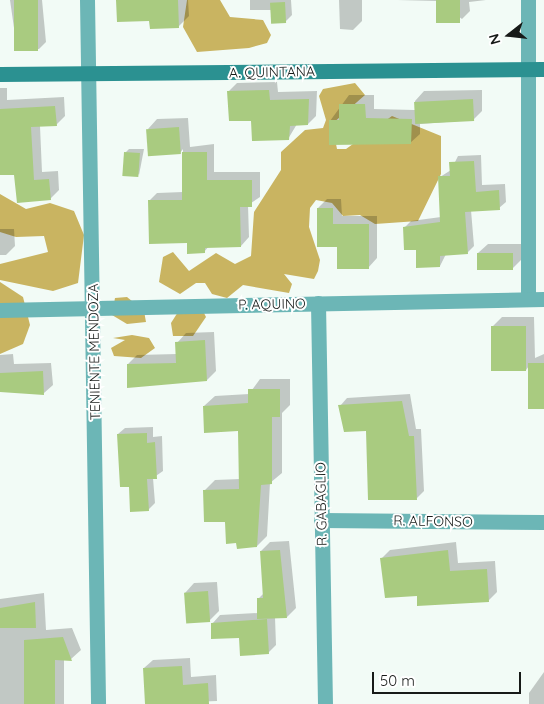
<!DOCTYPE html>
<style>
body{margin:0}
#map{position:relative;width:544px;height:704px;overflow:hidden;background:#f2fbf6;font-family:Quicksand,sans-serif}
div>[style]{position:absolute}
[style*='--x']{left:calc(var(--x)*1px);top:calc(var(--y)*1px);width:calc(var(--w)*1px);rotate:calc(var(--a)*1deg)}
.forest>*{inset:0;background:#c9b461}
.shadow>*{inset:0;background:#0003}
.building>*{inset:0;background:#a9cb80;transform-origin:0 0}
.street>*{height:15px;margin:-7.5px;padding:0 7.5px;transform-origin:7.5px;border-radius:7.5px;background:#6cb6b6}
.secondary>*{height:15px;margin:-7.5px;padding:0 7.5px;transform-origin:7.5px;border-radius:7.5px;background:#2b9191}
span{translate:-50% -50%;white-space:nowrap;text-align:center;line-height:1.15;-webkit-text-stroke:4px #fff;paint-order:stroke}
.street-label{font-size:14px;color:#171a18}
.north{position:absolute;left:484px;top:10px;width:50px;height:50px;-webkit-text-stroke:4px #fff;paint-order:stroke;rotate:254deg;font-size:14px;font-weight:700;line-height:20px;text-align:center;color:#171a18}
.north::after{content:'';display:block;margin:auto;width:18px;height:22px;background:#171a18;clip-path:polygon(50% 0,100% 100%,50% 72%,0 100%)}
.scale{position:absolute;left:372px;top:672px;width:149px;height:22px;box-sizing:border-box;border:2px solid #171a18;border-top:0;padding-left:6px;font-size:15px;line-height:18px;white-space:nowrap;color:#171a18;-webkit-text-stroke:4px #fff;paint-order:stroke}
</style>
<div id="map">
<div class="forest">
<div style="clip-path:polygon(187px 0,220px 0,230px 17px,263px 20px,271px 35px,267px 43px,249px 48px,197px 52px,183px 27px)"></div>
<div style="clip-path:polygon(355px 83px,365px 95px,332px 124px,337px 149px,346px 149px,392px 116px,441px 136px,441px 174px,418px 221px,375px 224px,360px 215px,343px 216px,332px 203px,316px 200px,310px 208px,309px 227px,320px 260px,318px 271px,314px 279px,284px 274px,292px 284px,289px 293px,243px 285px,227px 298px,212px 294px,205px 283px,196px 283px,180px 294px,159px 282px,163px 257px,173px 252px,189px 271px,216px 253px,235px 264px,251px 256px,254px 212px,281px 170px,281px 152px,305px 130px,323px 128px,326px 120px,319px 96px,323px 89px)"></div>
<div style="clip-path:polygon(0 194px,26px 209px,50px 203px,74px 211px,84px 235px,78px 283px,53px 291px,0 280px,0 264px,48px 252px,44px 236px,16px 237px,0 232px)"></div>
<div style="clip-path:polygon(0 282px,23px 297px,30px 325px,23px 344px,0 354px)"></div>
<div style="clip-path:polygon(127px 297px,144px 311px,146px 322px,127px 324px,112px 315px,115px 298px)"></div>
<div style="clip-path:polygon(202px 309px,206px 317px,193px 336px,173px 336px,171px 323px,178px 312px)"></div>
<div style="clip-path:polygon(132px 335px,149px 338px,155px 348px,141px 358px,114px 356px,111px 348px,125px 340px,113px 338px)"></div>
</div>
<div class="shadow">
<div style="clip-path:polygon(10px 0,42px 0,46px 42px,39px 49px,17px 49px)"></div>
<div style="clip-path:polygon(117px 0,188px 0,189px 16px,178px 27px,150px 20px)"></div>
<div style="clip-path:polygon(250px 0,291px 0,292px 15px,285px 22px,271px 10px,250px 10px)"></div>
<div style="clip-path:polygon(339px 0,362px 0,362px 21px,353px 30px,340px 29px)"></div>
<div style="clip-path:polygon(397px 0,486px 0,469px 2px,470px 11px,462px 19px,437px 1px)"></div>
<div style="clip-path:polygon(277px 82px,278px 92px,317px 91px,316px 116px,308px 124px,297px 124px,288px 139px,252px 119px,229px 91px,237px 83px)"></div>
<div style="clip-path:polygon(0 88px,7px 88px,7px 100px,64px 97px,65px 116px,56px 125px,40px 126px,42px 172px,58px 171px,59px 190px,50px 199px,16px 173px,0 174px)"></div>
<div style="clip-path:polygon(482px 90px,482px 111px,473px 120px,420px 124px,420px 134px,410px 143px,330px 121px,349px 95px,374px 95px,374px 109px,415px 110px,415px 101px,424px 91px)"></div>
<div style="clip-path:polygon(188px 118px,190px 147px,214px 144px,214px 172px,260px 172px,260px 197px,248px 205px,249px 237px,241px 246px,209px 246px,204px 252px,188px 242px,149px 201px,157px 193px,183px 192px,183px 149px,180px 153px,148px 129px,157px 119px)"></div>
<div style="clip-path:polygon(129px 149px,144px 149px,139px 175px,125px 153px)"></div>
<div style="clip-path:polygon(481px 155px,482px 185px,505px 184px,506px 202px,499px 208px,471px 210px,474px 246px,467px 253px,446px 254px,440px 266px,417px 249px,404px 228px,411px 221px,441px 217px,440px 177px,451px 170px,458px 156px)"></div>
<div style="clip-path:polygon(327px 199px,341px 199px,342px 216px,377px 216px,377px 258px,368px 268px,339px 246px,318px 208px)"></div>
<div style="clip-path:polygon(0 229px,14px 229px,15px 246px,6px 255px,0 255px)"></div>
<div style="clip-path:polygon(488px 244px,521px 244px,521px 260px,512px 269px,478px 253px)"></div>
<div style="clip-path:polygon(502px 317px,534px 317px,535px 358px,544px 354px,544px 407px,529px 366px,526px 370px,493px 326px)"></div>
<div style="clip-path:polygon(214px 332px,216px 371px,207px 380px,128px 364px,137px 355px,177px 354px,177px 343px,186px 333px)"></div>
<div style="clip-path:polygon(13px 354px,14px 364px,51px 363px,53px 385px,44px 393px,0 390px,0 355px)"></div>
<div style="clip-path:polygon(260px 379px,290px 379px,290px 405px,282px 413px,282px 473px,270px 483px,267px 536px,257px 546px,238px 542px,204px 491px,215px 480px,240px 479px,239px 430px,204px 406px,215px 396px,249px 394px)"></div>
<div style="clip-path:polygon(410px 394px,416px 429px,421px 429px,424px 491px,416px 499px,368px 429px,340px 406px,347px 398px)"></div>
<div style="clip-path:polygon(153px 427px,153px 437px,162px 436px,163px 471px,153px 478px,155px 503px,148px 510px,130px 485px,118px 434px,125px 428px)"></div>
<div style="clip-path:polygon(289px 541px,296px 608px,287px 617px,275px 617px,276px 645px,268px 653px,212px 624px,220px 615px,258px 613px,258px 599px,264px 593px,261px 551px,270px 542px)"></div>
<div style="clip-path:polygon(456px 542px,458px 563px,495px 561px,497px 592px,488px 601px,418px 595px,382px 558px,390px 550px)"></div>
<div style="clip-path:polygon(217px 582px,219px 611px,209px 621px,185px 593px,194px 583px)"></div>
<div style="clip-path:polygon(44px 593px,46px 630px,72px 628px,81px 650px,71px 659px,64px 659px,64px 704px,0 704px,0 599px)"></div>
<div style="clip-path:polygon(190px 658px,191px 677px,216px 675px,217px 701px,146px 704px,144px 668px,153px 660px)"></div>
<div style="clip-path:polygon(544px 672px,544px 704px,529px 704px,529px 693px)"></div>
</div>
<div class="building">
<div style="left:14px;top:0;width:24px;height:51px"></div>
<div style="clip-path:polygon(116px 0,178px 0,179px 28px,150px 29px,149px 21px,117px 22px)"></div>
<div style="left:436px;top:0;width:24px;height:23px"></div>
<div style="left:285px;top:2px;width:21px;height:15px;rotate:87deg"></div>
<div style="clip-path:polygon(269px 90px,270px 100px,309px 99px,308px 125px,290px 126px,289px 140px,252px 141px,251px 121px,229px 121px,227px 91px)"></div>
<div style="left:473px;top:99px;width:22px;height:59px;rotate:87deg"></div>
<div style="clip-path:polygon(339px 104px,365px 104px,366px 118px,412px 119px,411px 144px,329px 145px,329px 120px,339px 120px)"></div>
<div style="clip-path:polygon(55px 106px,57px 126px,31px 127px,34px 180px,49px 179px,51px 200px,17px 203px,14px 175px,0 175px,0 109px)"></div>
<div style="left:179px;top:127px;width:27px;height:33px;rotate:86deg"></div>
<div style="left:124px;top:152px;width:16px;height:24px;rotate:4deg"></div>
<div style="clip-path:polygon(182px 152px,207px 152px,207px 180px,252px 180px,252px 207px,240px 207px,241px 247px,205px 248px,205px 253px,187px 254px,187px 243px,149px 244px,148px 200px,182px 200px)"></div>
<div style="clip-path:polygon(474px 161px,476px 192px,499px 190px,500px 210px,465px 212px,468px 254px,440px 256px,440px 267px,416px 268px,416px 250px,404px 250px,403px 227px,440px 222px,438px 176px,450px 176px,449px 162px)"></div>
<div style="clip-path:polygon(317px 208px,333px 208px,333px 224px,369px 224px,369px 269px,337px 269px,337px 247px,317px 247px)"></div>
<div style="left:477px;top:253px;width:36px;height:17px"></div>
<div style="left:491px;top:326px;width:35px;height:45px"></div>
<div style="clip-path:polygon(205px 340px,207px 381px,127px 388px,127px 364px,176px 363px,175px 342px)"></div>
<div style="left:528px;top:363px;width:16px;height:46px"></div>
<div style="clip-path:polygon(43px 371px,44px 395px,0 392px,0 373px)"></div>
<div style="clip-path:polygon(248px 389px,280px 389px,280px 417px,272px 417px,272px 484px,261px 485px,257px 547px,237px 549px,236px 543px,226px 544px,225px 522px,204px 522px,203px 490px,239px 489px,238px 431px,204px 433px,203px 406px,248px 403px)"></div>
<div style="clip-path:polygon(402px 401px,409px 436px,414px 436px,417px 500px,368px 500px,366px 431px,344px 432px,338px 405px)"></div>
<div style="clip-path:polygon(147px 433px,147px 443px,155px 442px,157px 479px,147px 479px,149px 511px,130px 512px,129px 487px,120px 487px,117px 434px)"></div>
<div style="clip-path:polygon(280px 550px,287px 618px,257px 619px,257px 598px,263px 598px,260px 551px)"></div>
<div style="clip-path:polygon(448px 550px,450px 571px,487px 569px,489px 602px,417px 606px,417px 596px,385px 598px,380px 558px)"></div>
<div style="left:208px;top:591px;width:31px;height:24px;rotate:86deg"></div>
<div style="clip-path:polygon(35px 602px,36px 628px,0 628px,0 608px)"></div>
<div style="clip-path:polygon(267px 619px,269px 654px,240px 656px,239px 638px,211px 639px,211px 623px)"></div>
<div style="clip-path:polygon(63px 637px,72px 661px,55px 660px,55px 704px,24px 704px,24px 640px)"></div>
<div style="clip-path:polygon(182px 666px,183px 685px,208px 683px,209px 704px,145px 704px,143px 668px)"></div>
</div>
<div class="street">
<div style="--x:87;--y:0;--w:704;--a:89.1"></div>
<div style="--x:528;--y:299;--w:299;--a:-90"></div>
<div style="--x:318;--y:303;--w:401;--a:89"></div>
<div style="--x:0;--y:310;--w:544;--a:-1.16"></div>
<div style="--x:321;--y:520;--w:223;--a:0.5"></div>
</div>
<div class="secondary">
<div style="--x:0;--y:74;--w:544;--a:-0.53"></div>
</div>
<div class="street-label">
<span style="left:272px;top:72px;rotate:-1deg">A. QUINTANA</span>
<span style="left:272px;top:304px;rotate:-1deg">P. AQUINO</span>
<span style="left:94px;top:352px;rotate:-91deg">TENIENTE MENDOZA</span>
<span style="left:321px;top:504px;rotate:-91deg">R. GABAGLIO</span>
<span style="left:433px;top:521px;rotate:1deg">R. ALFONSO</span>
</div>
<div class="north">N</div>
<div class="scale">50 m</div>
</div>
